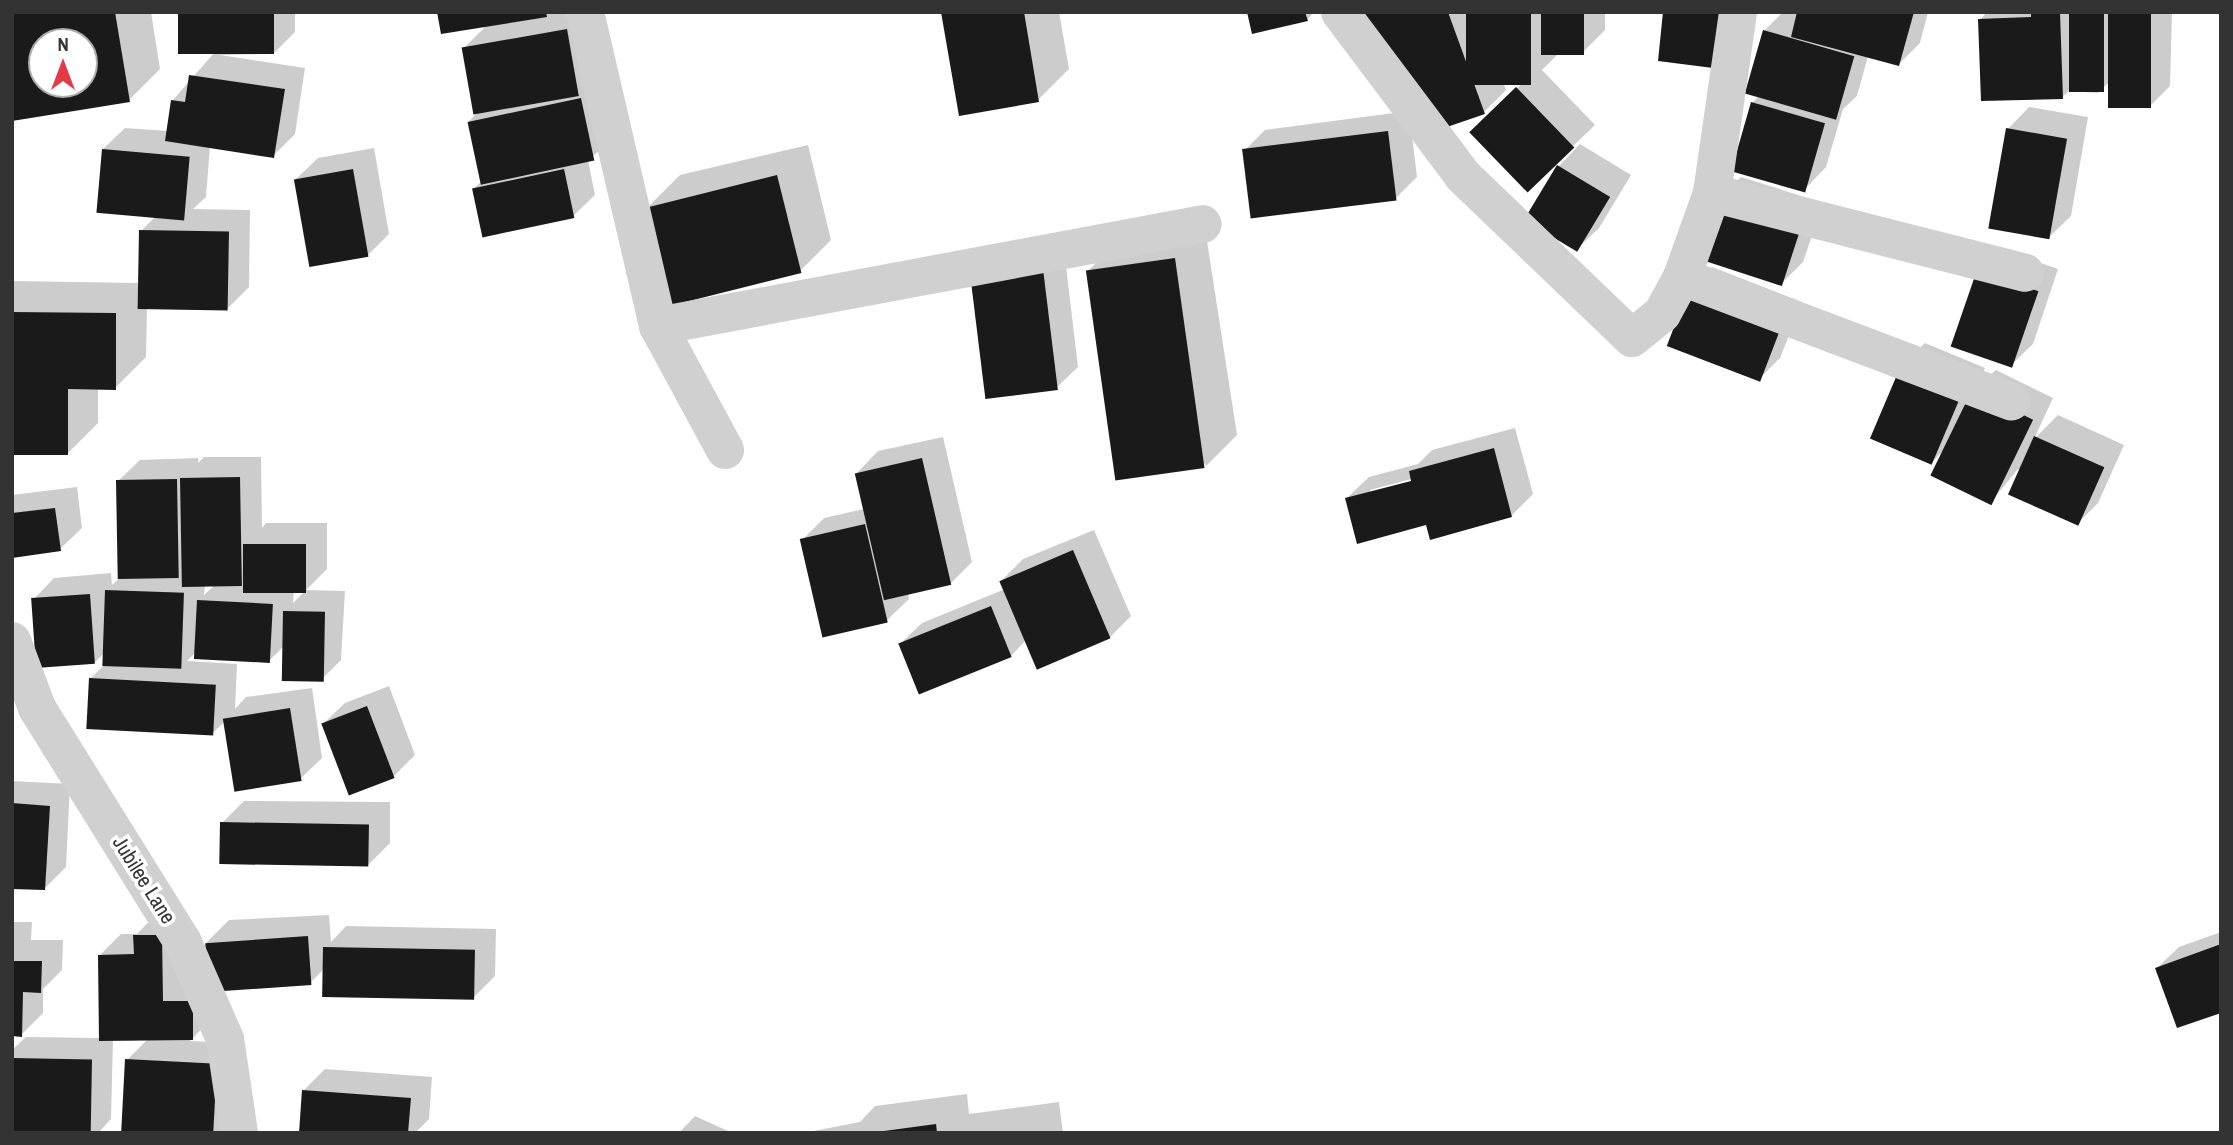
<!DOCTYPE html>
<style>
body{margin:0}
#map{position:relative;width:2233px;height:1145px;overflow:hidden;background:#fff;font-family:"Archivo Narrow",sans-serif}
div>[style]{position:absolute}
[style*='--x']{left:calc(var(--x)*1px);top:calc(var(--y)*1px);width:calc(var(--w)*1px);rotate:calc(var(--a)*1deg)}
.shadow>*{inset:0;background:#0003}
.building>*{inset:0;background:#1a1a1a;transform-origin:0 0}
.minor>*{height:38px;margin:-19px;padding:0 19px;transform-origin:19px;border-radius:19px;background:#d0d0d0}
span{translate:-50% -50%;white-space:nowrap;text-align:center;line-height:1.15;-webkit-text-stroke:7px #fff;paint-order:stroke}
.street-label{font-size:21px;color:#333}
.frame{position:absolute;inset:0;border:14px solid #333;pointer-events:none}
.north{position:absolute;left:28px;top:28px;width:70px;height:70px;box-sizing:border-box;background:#fff;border:2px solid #adadad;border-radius:50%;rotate:0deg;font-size:19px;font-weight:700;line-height:28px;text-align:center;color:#333}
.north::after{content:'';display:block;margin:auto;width:24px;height:32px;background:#e63946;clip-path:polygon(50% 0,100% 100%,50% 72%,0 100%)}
</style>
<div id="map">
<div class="shadow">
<div style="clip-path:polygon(evenodd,12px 12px,151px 12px,160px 69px,129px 100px,12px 119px,12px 12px,42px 42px,84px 42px,84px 84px,42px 84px,42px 42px)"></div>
<div style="clip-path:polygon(180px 12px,295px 12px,295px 32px,273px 54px,220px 55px,305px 68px,295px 134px,273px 156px,210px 146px,206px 197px,193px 209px,250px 210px,249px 287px,228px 308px,147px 308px,146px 357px,115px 388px,98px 388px,98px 423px,67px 454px,12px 453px,12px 281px,141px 283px,141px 231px,156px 216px,103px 149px,125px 128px,168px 131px,173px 100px,214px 53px)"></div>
<div style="clip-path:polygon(439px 12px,589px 12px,615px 138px,588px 160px,595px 195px,573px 216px,474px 188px,481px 182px,469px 121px,476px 114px,464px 48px,487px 25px)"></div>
<div style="clip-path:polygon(943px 12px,1059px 12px,1069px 69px,1038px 100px)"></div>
<div style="clip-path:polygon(1249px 12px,1314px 12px,1307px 20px)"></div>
<div style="clip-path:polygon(1360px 12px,1605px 12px,1605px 30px,1583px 52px,1559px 53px,1542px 70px,1595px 125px,1527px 190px,1493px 111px,1531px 75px,1502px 79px,1506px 90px,1484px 112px,1448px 125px)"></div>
<div style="clip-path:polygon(1783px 12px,1928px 12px,1920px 43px,1899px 64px,1868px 56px,1857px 96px,1843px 109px,1826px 167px,1805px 189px,1752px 103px,1759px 96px,1764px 31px)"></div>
<div style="clip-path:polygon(1987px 12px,2172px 12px,2170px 86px,2148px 108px,2107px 84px,2098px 93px,2069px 91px,2062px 97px,1980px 20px)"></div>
<div style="clip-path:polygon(2029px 107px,2088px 117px,2071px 216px,2049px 237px,2008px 129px)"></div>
<div style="clip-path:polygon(1409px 111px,1417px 177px,1396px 198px,1243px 152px,1265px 130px)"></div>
<div style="clip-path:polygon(1580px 144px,1631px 175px,1599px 228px,1577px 249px,1559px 166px)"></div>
<div style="clip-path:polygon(808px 145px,831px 240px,800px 271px,649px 206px,680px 175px)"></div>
<div style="clip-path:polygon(374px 148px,389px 234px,367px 256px,296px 179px,318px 158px)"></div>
<div style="clip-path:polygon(1741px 177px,1823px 203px,1803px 262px,1781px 284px,1719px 199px)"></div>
<div style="clip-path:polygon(1205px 228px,1237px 435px,1206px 466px,1088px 271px,1119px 240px)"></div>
<div style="clip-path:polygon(1064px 249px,1078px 367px,1056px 388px,972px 278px)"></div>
<div style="clip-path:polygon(2000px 249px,2058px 269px,2033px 344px,2011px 365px)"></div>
<div style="clip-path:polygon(1712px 267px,1802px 302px,1780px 358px,1758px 380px,1690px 289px)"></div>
<div style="clip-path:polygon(1925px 343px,1985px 368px,1976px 389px,1996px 370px,2053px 398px,2034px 439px,2058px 415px,2124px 445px,2098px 503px,2077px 524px,2018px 469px,1990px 503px,1943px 451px,1932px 462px,1903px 364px)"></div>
<div style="clip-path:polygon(evenodd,1515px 428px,1533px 494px,1511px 516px,1427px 523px,1347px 498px,1369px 477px,1418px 464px,1432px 450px,1515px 428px,1419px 477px,1420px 480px,1370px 493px,1370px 490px,1419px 477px)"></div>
<div style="clip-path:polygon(943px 437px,972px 562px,950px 584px,908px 593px,909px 599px,887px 620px,802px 540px,824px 518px,864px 509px,857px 473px,878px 451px)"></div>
<div style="clip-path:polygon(evenodd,204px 457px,261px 457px,262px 528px,266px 523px,327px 523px,327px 569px,306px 590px,345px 591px,341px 660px,320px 681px,282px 648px,269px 661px,196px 652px,187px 661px,237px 664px,235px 709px,246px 697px,312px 688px,322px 758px,300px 779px,225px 721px,213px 733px,90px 679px,104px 665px,105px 652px,94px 663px,33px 600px,54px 578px,111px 573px,112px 585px,120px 578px,118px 481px,140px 460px,198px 458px,198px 463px,204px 457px,205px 585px,215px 585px,204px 595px,205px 585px,204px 457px,294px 591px,305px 591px,293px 603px,294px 591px)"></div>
<div style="clip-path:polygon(77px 487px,82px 528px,60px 549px,12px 556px,12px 495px)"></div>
<div style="clip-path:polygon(1094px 530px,1131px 616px,1109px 638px,1026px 640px,1011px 656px,900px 644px,922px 623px,1005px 589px,1001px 581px,1023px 559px)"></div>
<div style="clip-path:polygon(389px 686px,415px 755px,394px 776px,323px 724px,345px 703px)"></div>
<div style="clip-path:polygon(12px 781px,70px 784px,66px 867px,44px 889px,12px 887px)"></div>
<div style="clip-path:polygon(244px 801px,390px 802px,390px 843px,368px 865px,222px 823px)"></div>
<div style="clip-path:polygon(156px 914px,209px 980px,207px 942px,229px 920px,329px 915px,331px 942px,346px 926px,496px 929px,495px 976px,473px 998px,324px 969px,310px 983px,214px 989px,214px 1016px,190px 1041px,238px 1043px,223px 1133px,124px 1133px,127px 1060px,149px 1038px,113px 1039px,111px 1119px,98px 1133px,12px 1133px,12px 1050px,26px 1037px,101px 1038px,99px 956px,121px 934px,137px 934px)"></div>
<div style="clip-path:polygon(12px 922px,32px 922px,31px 940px,63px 940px,62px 970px,43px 989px,43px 1013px,21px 1035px,12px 1035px)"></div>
<div style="clip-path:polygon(2221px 932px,2221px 1011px,2157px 968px,2179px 947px)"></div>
<div style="clip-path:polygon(325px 1069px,432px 1077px,429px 1119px,415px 1133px,300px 1133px,303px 1091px)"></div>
<div style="clip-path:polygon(967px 1094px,969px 1114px,1059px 1102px,1063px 1133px,803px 1133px,860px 1122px,875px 1106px)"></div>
<div style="clip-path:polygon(695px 1116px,728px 1131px,727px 1133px,679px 1133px)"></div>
</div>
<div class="building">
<div style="clip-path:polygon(evenodd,115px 12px,130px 102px,12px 121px,12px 14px,115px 12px,42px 42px,84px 42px,84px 84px,42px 84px,42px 42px)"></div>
<div style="left:178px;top:12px;width:96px;height:42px"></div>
<div style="clip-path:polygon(437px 12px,546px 12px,547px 17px,441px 34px)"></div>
<div style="clip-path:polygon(941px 12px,1024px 12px,1039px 102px,959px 116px)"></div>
<div style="clip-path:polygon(1247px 12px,1305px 12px,1308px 21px,1252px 34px)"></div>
<div style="clip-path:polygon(1358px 12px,1448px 12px,1485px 114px,1447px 127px)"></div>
<div style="left:1466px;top:12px;width:65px;height:73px"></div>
<div style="left:1541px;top:12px;width:43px;height:43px"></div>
<div style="clip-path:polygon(1663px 12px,1727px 12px,1721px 69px,1658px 61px)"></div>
<div style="clip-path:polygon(1797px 12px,1914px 12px,1899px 66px,1791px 37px)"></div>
<div style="clip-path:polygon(2031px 12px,2060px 12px,2063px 99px,1981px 101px,1978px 19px,2031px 17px)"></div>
<div style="left:2069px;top:12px;width:35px;height:80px"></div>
<div style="left:2108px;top:12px;width:43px;height:96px"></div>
<div style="left:567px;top:29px;width:68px;height:107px;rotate:80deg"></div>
<div style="left:1763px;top:30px;width:95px;height:66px;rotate:16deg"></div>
<div style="clip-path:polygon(189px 75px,285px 89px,274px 158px,165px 141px,171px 100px,185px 102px)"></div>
<div style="left:1516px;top:87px;width:84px;height:65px;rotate:46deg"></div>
<div style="left:581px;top:98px;width:64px;height:116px;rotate:78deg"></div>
<div style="left:1751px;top:102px;width:77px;height:72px;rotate:16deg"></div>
<div style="left:2006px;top:128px;width:62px;height:102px;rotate:10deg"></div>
<div style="left:1388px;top:131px;width:70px;height:147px;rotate:83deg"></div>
<div style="left:102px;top:149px;width:88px;height:64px;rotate:5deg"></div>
<div style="left:1557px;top:165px;width:62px;height:64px;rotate:31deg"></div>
<div style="left:353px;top:169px;width:89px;height:60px;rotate:80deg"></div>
<div style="left:564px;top:169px;width:50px;height:94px;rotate:78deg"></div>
<div style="left:777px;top:175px;width:101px;height:134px;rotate:76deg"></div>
<div style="left:1718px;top:198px;width:88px;height:64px;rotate:18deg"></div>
<div style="left:139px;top:230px;width:90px;height:79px;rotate:1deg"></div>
<div style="left:1175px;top:258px;width:212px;height:90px;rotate:82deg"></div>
<div style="left:1043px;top:269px;width:122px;height:73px;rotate:83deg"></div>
<div style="left:1977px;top:270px;width:65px;height:81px;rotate:19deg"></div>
<div style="left:1689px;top:288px;width:100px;height:62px;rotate:21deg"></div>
<div style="clip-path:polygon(12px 312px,116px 313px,116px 390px,68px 389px,68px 455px,12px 455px)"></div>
<div style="left:1902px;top:363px;width:67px;height:82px;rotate:23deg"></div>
<div style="left:1972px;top:390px;width:68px;height:95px;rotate:26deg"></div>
<div style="left:2034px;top:436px;width:77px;height:64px;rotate:24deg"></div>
<div style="clip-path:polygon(1494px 448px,1512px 517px,1430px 540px,1426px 525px,1357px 544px,1345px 498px,1411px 481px,1409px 471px)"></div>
<div style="left:922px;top:458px;width:130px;height:69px;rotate:77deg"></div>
<div style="left:240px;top:477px;width:109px;height:60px;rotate:89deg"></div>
<div style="left:177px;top:479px;width:99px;height:61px;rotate:89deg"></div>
<div style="clip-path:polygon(55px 508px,61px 551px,12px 558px,12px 513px)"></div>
<div style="left:865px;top:524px;width:101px;height:67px;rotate:77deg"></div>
<div style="left:243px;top:544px;width:63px;height:49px"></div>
<div style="left:1073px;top:550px;width:96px;height:80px;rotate:67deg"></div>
<div style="left:105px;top:590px;width:79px;height:76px;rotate:2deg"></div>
<div style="left:90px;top:594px;width:70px;height:59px;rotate:86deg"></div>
<div style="left:197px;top:600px;width:76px;height:59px;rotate:3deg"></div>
<div style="left:991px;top:606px;width:55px;height:100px;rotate:68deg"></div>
<div style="left:283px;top:611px;width:42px;height:70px;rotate:1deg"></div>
<div style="left:89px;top:678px;width:127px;height:51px;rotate:3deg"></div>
<div style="left:367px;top:706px;width:77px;height:49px;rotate:69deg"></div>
<div style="left:290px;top:708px;width:74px;height:68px;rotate:81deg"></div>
<div style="clip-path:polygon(12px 803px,50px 806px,45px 890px,12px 889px)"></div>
<div style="left:220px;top:822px;width:149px;height:42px;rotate:1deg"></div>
<div style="clip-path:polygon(133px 935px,162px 935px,163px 1001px,193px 1001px,193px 1040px,99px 1041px,98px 955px,134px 954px)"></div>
<div style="left:308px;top:936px;width:49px;height:103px;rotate:86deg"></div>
<div style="clip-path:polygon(2221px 944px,2221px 1013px,2177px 1028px,2155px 968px)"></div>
<div style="left:323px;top:947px;width:152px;height:50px;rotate:1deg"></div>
<div style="clip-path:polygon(12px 961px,42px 961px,41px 993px,23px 992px,22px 1037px,12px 1036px)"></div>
<div style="left:12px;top:1058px;width:80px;height:75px;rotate:1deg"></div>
<div style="left:125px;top:1059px;width:92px;height:74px;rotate:3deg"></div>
<div style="clip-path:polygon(302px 1090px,411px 1098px,408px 1133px,299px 1133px)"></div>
<div style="clip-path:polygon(936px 1124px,937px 1133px,884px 1133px,884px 1131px)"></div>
</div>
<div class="minor">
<div style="--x:585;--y:12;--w:322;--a:76.9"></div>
<div style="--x:658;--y:326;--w:141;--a:61.6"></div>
<div style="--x:1340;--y:12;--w:205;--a:53.1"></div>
<div style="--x:1463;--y:176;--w:234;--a:43.8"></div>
<div style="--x:1632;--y:338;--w:38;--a:-39"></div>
<div style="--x:1662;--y:314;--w:42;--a:-61.6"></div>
<div style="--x:1682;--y:277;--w:89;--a:-70.3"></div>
<div style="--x:1712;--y:193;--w:183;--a:-81.8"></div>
<div style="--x:1712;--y:193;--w:323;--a:14.3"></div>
<div style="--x:1682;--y:277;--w:352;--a:20.7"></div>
<div style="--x:658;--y:326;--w:554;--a:-10.6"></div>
<div style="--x:12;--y:641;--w:72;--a:69.5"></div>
<div style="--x:37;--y:708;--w:277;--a:58.1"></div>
<div style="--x:183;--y:943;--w:105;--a:66.4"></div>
<div style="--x:225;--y:1039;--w:95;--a:81.5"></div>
</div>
<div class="street-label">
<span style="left:144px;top:880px;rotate:58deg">Jubilee Lane</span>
</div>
<div class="frame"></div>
<div class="north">N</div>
</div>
